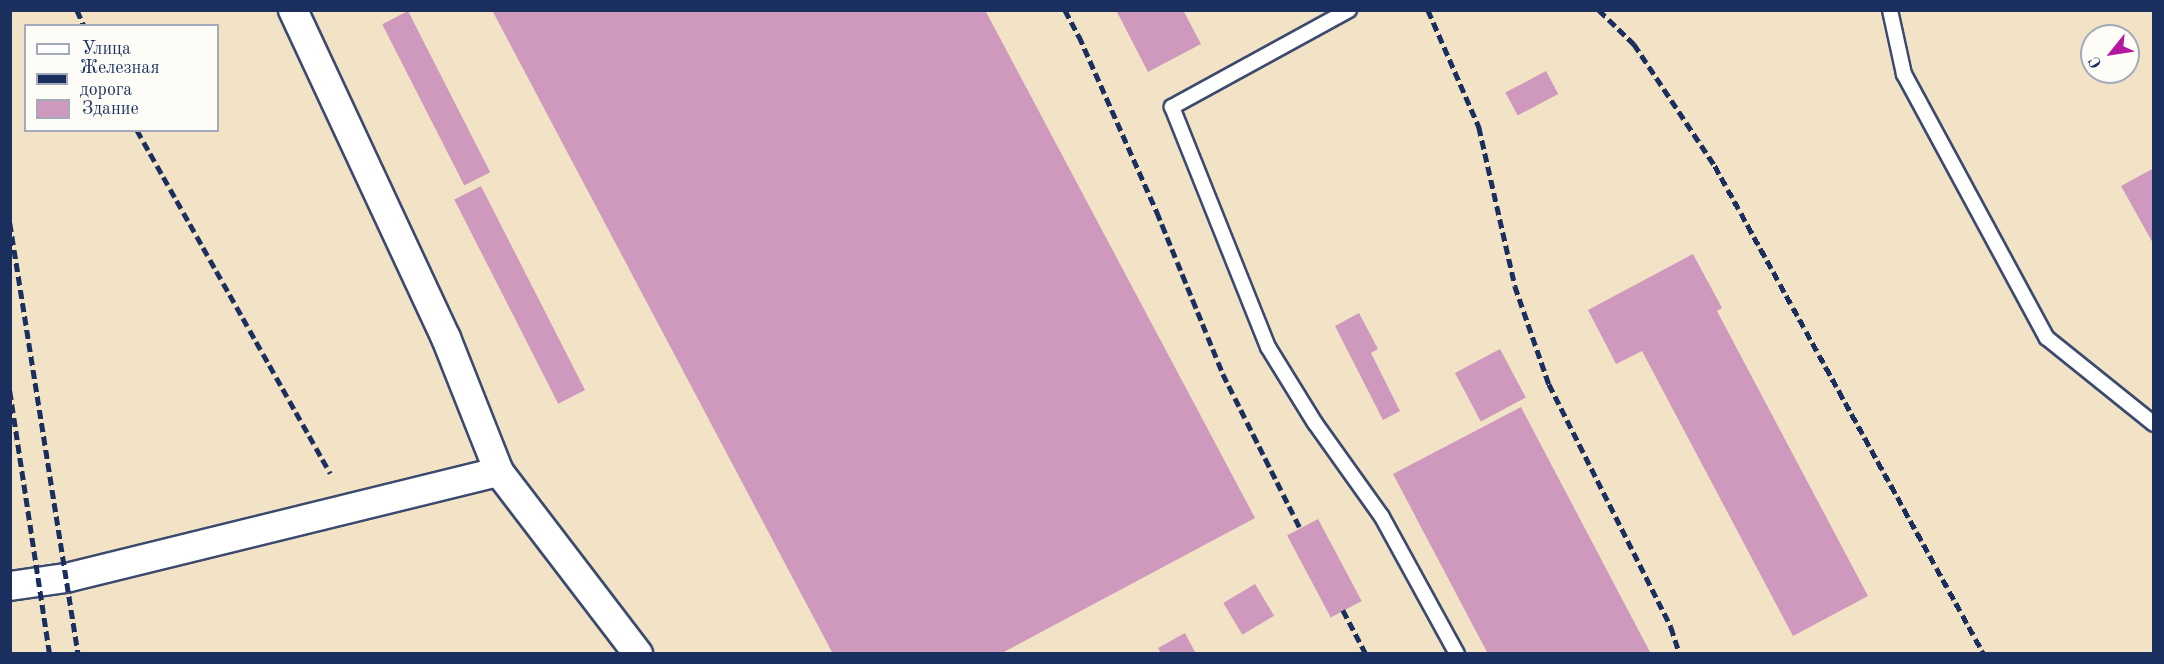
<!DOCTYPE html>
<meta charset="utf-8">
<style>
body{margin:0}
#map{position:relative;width:2164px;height:664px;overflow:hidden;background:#f2e3c6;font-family:"Old Standard TT",serif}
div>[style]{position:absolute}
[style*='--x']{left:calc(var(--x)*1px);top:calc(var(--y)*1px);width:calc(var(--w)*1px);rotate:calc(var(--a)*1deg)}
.building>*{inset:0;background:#ce99bd;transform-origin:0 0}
.roads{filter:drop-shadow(2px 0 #3b4a6e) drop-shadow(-2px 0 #3b4a6e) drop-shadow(0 2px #3b4a6e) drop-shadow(0 -2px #3b4a6e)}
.lane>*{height:14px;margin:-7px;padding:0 7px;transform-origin:7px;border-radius:7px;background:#fff}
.street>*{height:28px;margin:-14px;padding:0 14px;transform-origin:14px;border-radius:14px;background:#fff}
.rail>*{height:4.5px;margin-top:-2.25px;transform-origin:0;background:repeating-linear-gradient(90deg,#1b2f5e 0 9px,transparent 0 13.5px)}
span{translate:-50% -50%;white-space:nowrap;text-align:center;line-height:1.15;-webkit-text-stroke:6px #fdfcf7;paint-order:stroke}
.frame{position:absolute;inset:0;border:12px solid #1b2f5e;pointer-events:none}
.legend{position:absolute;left:24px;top:24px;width:195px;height:108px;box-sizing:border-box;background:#fdfcf7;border:2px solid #a3aaba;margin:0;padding:8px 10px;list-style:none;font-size:18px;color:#1b2f5e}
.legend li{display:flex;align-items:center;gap:12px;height:30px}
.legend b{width:30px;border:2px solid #a3aaba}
.north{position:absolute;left:2080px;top:24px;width:60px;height:60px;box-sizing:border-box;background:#fdfcf7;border:2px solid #a3aaba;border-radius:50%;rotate:240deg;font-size:16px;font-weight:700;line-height:24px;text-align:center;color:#1b2f5e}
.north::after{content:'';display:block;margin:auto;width:21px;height:27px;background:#b5179e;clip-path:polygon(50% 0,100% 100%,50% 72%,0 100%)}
</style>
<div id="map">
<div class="building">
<div style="clip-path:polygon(492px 10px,985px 10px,1255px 518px,1000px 654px,833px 654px)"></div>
<div style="clip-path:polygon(1116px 10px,1183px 10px,1201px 44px,1148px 72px)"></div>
<div style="left:408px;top:11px;width:181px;height:29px;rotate:63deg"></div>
<div style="left:1546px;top:71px;width:26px;height:46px;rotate:62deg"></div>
<div style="clip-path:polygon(2154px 168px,2154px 245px,2121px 186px)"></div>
<div style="left:481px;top:186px;width:229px;height:30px;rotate:63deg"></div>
<div style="clip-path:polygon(1693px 254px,1722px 308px,1717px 311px,1868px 596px,1793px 636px,1642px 351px,1616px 364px,1588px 310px)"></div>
<div style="clip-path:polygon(1359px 313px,1378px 349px,1371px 353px,1400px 411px,1383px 420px,1335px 326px)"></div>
<div style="left:1500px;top:349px;width:55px;height:51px;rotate:62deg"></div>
<div style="clip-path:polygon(1521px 407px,1651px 654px,1488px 654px,1393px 474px)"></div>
<div style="left:1318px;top:519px;width:93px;height:35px;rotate:62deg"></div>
<div style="left:1255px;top:584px;width:37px;height:37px;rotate:59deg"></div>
<div style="clip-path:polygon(1185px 633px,1196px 654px,1161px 654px,1158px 648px)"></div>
</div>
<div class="roads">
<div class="lane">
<div style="--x:1349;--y:10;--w:202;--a:151.3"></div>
<div style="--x:1172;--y:107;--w:258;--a:68.2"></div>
<div style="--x:1268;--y:347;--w:89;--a:58.3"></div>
<div style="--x:1315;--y:423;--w:115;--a:54.5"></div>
<div style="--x:1382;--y:517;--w:156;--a:61.3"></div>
<div style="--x:1890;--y:10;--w:66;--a:77.7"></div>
<div style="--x:1904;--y:74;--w:300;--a:61.6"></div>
<div style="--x:2047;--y:338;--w:137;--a:38.8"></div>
</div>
<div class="street">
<div style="--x:293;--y:10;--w:362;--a:65"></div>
<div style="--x:446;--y:338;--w:144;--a:68.4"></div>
<div style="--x:499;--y:472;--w:229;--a:52.6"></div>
<div style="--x:10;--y:586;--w:57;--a:-8.1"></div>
<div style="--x:66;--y:578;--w:446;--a:-13.8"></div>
</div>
</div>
<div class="rail">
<div style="--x:77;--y:10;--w:17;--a:66"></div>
<div style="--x:1065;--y:10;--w:30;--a:62"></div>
<div style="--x:1079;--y:36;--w:193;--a:66.1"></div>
<div style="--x:1157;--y:212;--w:175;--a:67.8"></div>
<div style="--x:1223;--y:374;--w:172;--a:63.4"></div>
<div style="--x:1428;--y:10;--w:128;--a:66.4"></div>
<div style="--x:1479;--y:127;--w:163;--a:77.2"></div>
<div style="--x:1515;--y:286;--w:104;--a:70.9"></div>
<div style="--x:1549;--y:384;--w:272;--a:63.3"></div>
<div style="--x:1671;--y:627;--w:28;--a:72"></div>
<div style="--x:1599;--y:10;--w:49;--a:44.2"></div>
<div style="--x:1634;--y:44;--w:146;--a:56.4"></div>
<div style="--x:1715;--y:166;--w:557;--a:61.14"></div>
<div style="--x:137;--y:130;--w:394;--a:60.6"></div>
<div style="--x:10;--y:223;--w:436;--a:81"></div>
<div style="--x:10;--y:391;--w:266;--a:81.4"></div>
<div style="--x:1343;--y:610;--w:50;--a:62.4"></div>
</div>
<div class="frame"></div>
<ul class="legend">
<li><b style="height:8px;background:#fff"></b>Улица</li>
<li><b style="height:8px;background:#1b2f5e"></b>Железная дорога</li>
<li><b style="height:16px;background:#ce99bd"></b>Здание</li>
</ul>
<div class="north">С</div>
</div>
